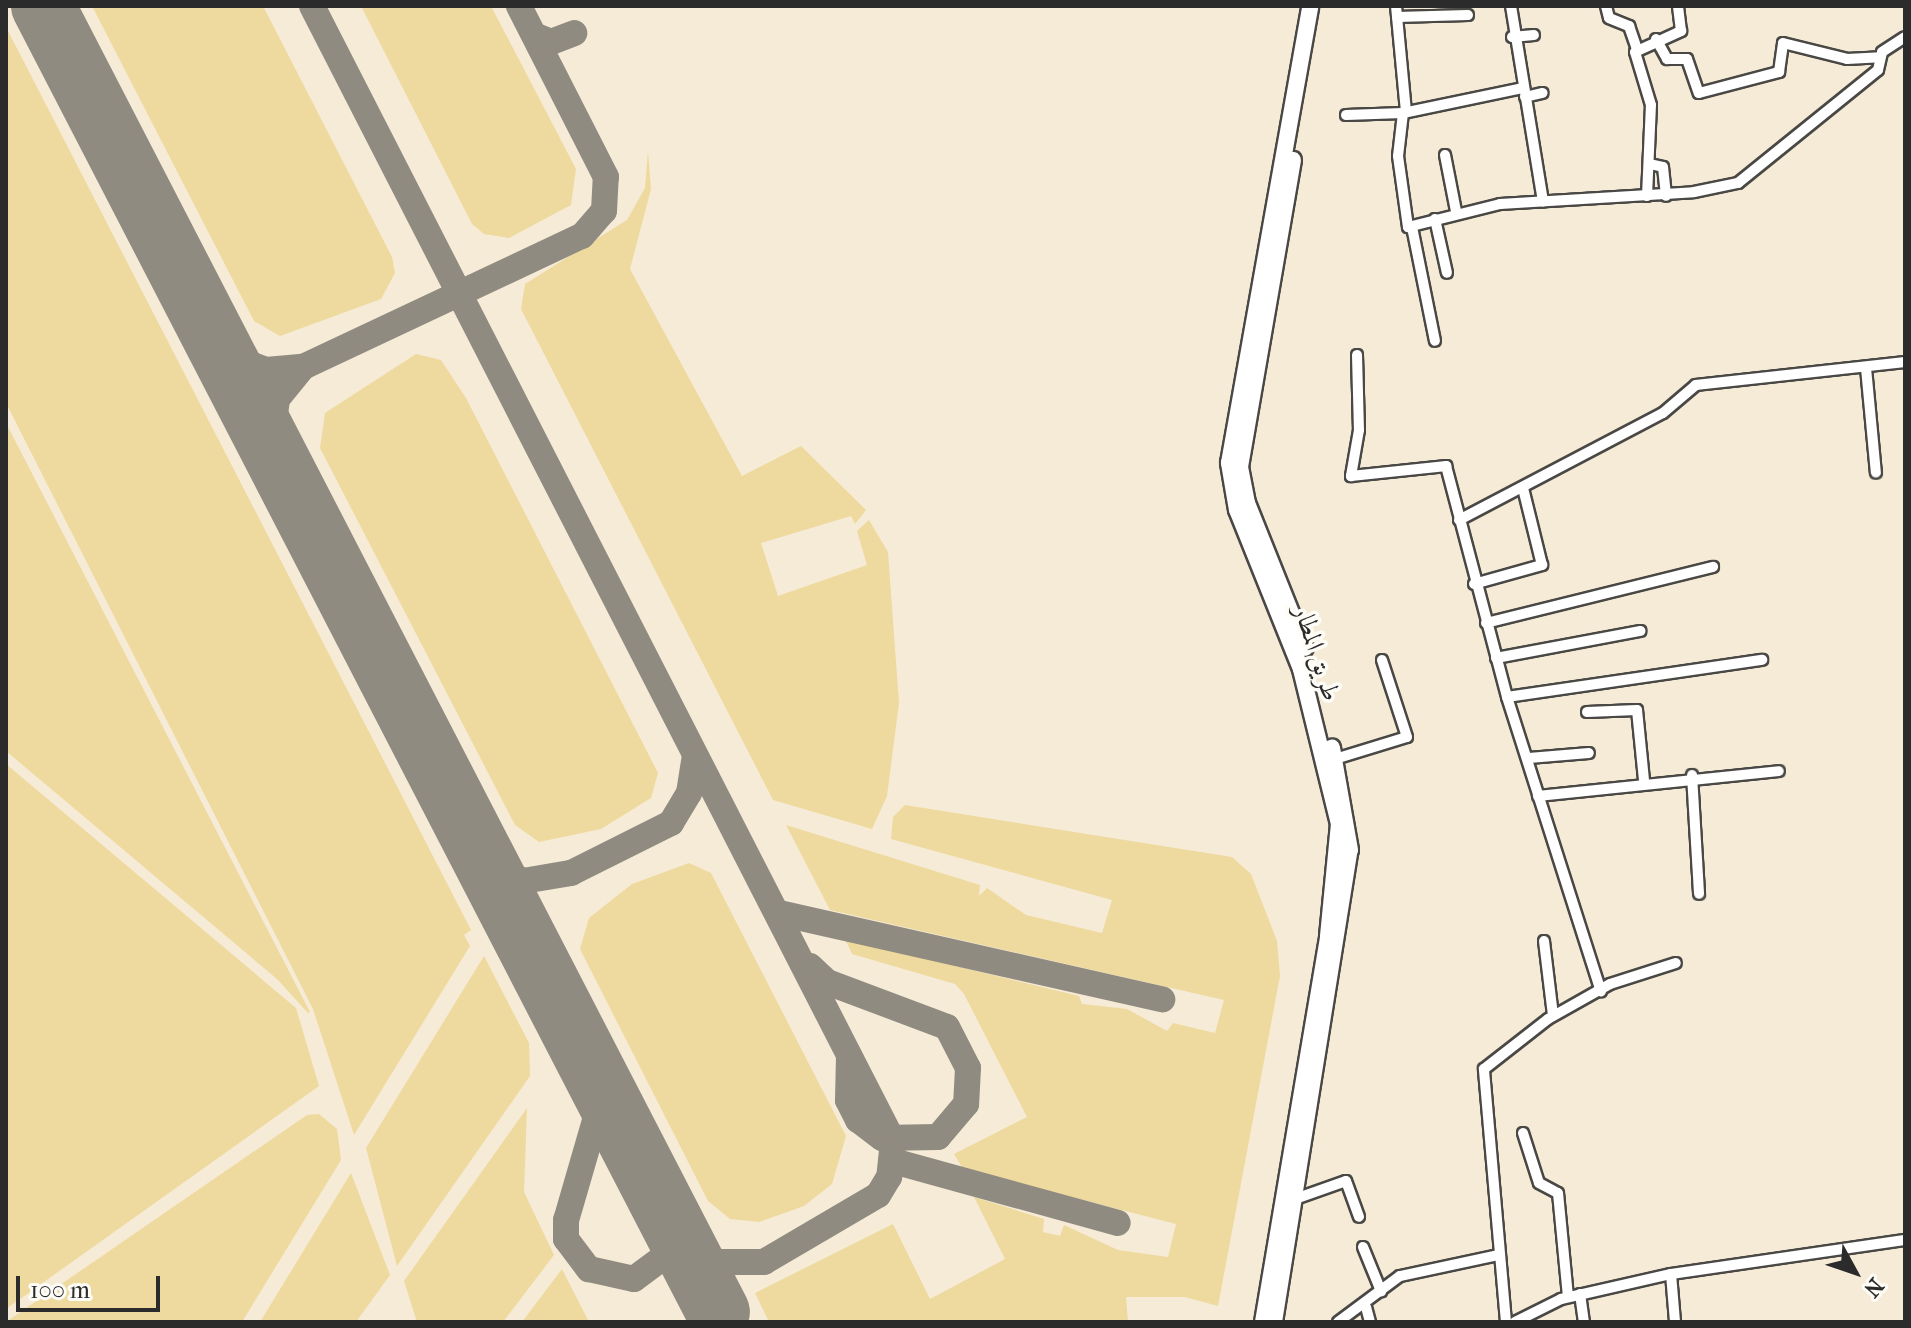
<!DOCTYPE html>
<meta charset="utf-8">
<style>
body{margin:0}
#map{position:relative;width:1911px;height:1328px;overflow:hidden;background:#f6ebd7;font-family:"IM FELL French Canon",Amiri,serif}
div>[style]{position:absolute}
[style*='--x']{left:calc(var(--x)*1px);top:calc(var(--y)*1px);width:calc(var(--w)*1px);rotate:calc(var(--a)*1deg)}
.sand>*{inset:0;background:#eeda9e}
.taxiway>*{height:26px;margin:-13px;padding:0 13px;transform-origin:13px;border-radius:13px;background:#908b81}
.runway>*{height:64px;margin:-32px;padding:0 32px;transform-origin:32px;border-radius:32px;background:#908b81}
.roads{filter:drop-shadow(2px 0 #494845) drop-shadow(-2px 0 #494845) drop-shadow(0 2px #494845) drop-shadow(0 -2px #494845)}
.minor>*{height:10px;margin:-5px;padding:0 5px;transform-origin:5px;border-radius:5px;background:#fff}
.primary>*{height:16px;margin:-8px;padding:0 8px;transform-origin:8px;border-radius:8px;background:#fff}
span{translate:-50% -50%;white-space:nowrap;text-align:center;line-height:1.15;-webkit-text-stroke:7px #fdfcf7;paint-order:stroke}
.street-label{font-size:26px;color:#2b2b2b}
.frame{position:absolute;inset:0;border:8px solid #2b2b2b;pointer-events:none}
.north{position:absolute;left:1815px;top:1232px;width:80px;height:80px;-webkit-text-stroke:6px #fdfcf7;paint-order:stroke;rotate:130deg;font-size:22px;font-weight:700;line-height:32px;text-align:center;color:#2b2b2b}
.north::after{content:'';display:block;margin:auto;width:28px;height:36px;background:#2b2b2b;clip-path:polygon(50% 0,100% 100%,50% 72%,0 100%)}
.scale{position:absolute;left:16px;top:1276px;width:144px;height:36px;box-sizing:border-box;border:4px solid #2b2b2b;border-top:0;padding-left:10px;font-size:24px;line-height:28px;white-space:nowrap;color:#2b2b2b;-webkit-text-stroke:6px #fdfcf7;paint-order:stroke}
</style>
<div id="map">
<div class="sand">
<div style="clip-path:polygon(92px 6px,263px 6px,392px 257px,395px 273px,381px 299px,280px 336px,254px 321px)"></div>
<div style="clip-path:polygon(361px 6px,491px 6px,576px 169px,571px 205px,509px 238px,484px 234px,472px 224px)"></div>
<div style="clip-path:polygon(6px 27px,471px 930px,464px 935px,470px 946px,354px 1135px,313px 1009px,6px 403px)"></div>
<div style="clip-path:polygon(648px 151px,651px 189px,630px 269px,742px 476px,801px 446px,866px 510px,855px 524px,851px 516px,761px 543px,778px 596px,867px 565px,857px 531px,869px 520px,888px 552px,899px 703px,887px 796px,872px 829px,773px 800px,521px 309px,525px 284px,627px 220px,645px 188px)"></div>
<div style="clip-path:polygon(416px 354px,441px 360px,466px 398px,658px 773px,651px 798px,601px 829px,539px 842px,515px 825px,320px 448px,325px 413px)"></div>
<div style="clip-path:polygon(6px 423px,310px 1012px,308px 1013px,277px 979px,6px 751px)"></div>
<div style="clip-path:polygon(6px 764px,296px 1008px,319px 1086px,6px 1309px)"></div>
<div style="clip-path:polygon(905px 805px,1232px 857px,1251px 874px,1277px 941px,1280px 976px,1218px 1306px,1185px 1297px,1126px 1297px,1128px 1322px,769px 1322px,755px 1293px,893px 1224px,930px 1299px,1005px 1259px,974px 1197px,1044px 1219px,1043px 1232px,1060px 1236px,1064px 1225px,1118px 1250px,1168px 1257px,1176px 1224px,963px 1169px,954px 1154px,1027px 1117px,964px 994px,955px 984px,852px 954px,845px 939px,1079px 996px,1082px 1004px,1127px 1009px,1167px 1031px,1173px 1023px,1215px 1033px,1224px 1000px,830px 910px,786px 825px,980px 885px,979px 896px,987px 888px,1026px 915px,1102px 933px,1112px 900px,891px 839px,893px 817px)"></div>
<div style="clip-path:polygon(689px 863px,711px 873px,846px 1136px,832px 1184px,804px 1206px,759px 1222px,730px 1219px,708px 1201px,580px 949px,589px 918px,632px 884px)"></div>
<div style="clip-path:polygon(484px 956px,529px 1043px,530px 1076px,397px 1266px,366px 1148px)"></div>
<div style="clip-path:polygon(527px 1108px,524px 1192px,554px 1255px,503px 1322px,417px 1322px,404px 1281px)"></div>
<div style="clip-path:polygon(319px 1114px,337px 1129px,341px 1160px,242px 1322px,6px 1322px,307px 1115px)"></div>
<div style="clip-path:polygon(351px 1173px,390px 1275px,356px 1322px,260px 1322px)"></div>
<div style="clip-path:polygon(562px 1269px,589px 1322px,522px 1322px)"></div>
</div>
<div class="taxiway">
<div style="--x:42;--y:6;--w:4;--a:45"></div>
<div style="--x:312;--y:6;--w:1275;--a:62.89"></div>
<div style="--x:893;--y:1141;--w:36;--a:96"></div>
<div style="--x:889;--y:1177;--w:21;--a:121"></div>
<div style="--x:878;--y:1195;--w:132;--a:149.6"></div>
<div style="--x:764;--y:1262;--w:49;--a:180"></div>
<div style="--x:715;--y:1262;--w:45;--a:-144.9"></div>
<div style="--x:534;--y:35;--w:18;--a:22"></div>
<div style="--x:551;--y:42;--w:25;--a:-21"></div>
<div style="--x:219;--y:352;--w:50;--a:21"></div>
<div style="--x:266;--y:370;--w:37;--a:-5"></div>
<div style="--x:303;--y:367;--w:41;--a:129.1"></div>
<div style="--x:277;--y:399;--w:54;--a:97.4"></div>
<div style="--x:303;--y:367;--w:308;--a:-25.2"></div>
<div style="--x:582;--y:236;--w:33;--a:-49"></div>
<div style="--x:604;--y:211;--w:34;--a:-87"></div>
<div style="--x:606;--y:177;--w:192;--a:-117"></div>
<div style="--x:480;--y:859;--w:48;--a:27.1"></div>
<div style="--x:523;--y:881;--w:49;--a:-9.5"></div>
<div style="--x:571;--y:873;--w:112;--a:-26.6"></div>
<div style="--x:671;--y:823;--w:35;--a:-59"></div>
<div style="--x:689;--y:793;--w:36;--a:-81"></div>
<div style="--x:779;--y:913;--w:393;--a:12.7"></div>
<div style="--x:810;--y:966;--w:23;--a:43"></div>
<div style="--x:827;--y:982;--w:128;--a:20.6"></div>
<div style="--x:947;--y:1027;--w:46;--a:62.9"></div>
<div style="--x:968;--y:1068;--w:36;--a:93"></div>
<div style="--x:966;--y:1104;--w:43;--a:130.3"></div>
<div style="--x:938;--y:1137;--w:56;--a:179"></div>
<div style="--x:882;--y:1138;--w:30;--a:-143"></div>
<div style="--x:858;--y:1120;--w:22;--a:-117"></div>
<div style="--x:848;--y:1100;--w:44;--a:-88.7"></div>
<div style="--x:603;--y:1093;--w:132;--a:106.2"></div>
<div style="--x:566;--y:1220;--w:19;--a:90"></div>
<div style="--x:566;--y:1239;--w:38;--a:53"></div>
<div style="--x:589;--y:1269;--w:46;--a:12.5"></div>
<div style="--x:634;--y:1279;--w:49;--a:-36.6"></div>
<div style="--x:673;--y:1250;--w:53;--a:-87.8"></div>
<div style="--x:675;--y:1197;--w:40;--a:-136"></div>
<div style="--x:893;--y:1161;--w:233;--a:15.4"></div>
</div>
<div class="runway">
<div style="--x:43;--y:6;--w:1470;--a:62.67"></div>
</div>
<div class="roads">
<div class="minor">
<div style="--x:1396;--y:6;--w:106;--a:84.6"></div>
<div style="--x:1511;--y:6;--w:198;--a:80.7"></div>
<div style="--x:1606;--y:6;--w:12;--a:76"></div>
<div style="--x:1609;--y:18;--w:22;--a:22"></div>
<div style="--x:1629;--y:26;--w:24;--a:71"></div>
<div style="--x:1397;--y:17;--w:71;--a:-1.6"></div>
<div style="--x:1512;--y:37;--w:22;--a:-5"></div>
<div style="--x:1656;--y:39;--w:23;--a:61"></div>
<div style="--x:1667;--y:59;--w:20;--a:0"></div>
<div style="--x:1687;--y:59;--w:36;--a:71"></div>
<div style="--x:1699;--y:93;--w:83;--a:-14.7"></div>
<div style="--x:1779;--y:72;--w:29;--a:-82"></div>
<div style="--x:1783;--y:43;--w:66;--a:14"></div>
<div style="--x:1847;--y:59;--w:33;--a:-3"></div>
<div style="--x:1525;--y:97;--w:18;--a:-13"></div>
<div style="--x:1403;--y:113;--w:43;--a:96.6"></div>
<div style="--x:1398;--y:156;--w:72;--a:82"></div>
<div style="--x:1408;--y:227;--w:95;--a:-14"></div>
<div style="--x:1500;--y:204;--w:194;--a:-3.5"></div>
<div style="--x:1694;--y:192;--w:45;--a:-11.6"></div>
<div style="--x:1738;--y:183;--w:180;--a:-38.9"></div>
<div style="--x:1878;--y:70;--w:18;--a:-77"></div>
<div style="--x:1882;--y:52;--w:27;--a:-33"></div>
<div style="--x:1346;--y:115;--w:57;--a:-2"></div>
<div style="--x:1403;--y:113;--w:123;--a:-11.8"></div>
<div style="--x:1445;--y:155;--w:57;--a:78.9"></div>
<div style="--x:1650;--y:164;--w:13;--a:13"></div>
<div style="--x:1663;--y:167;--w:29;--a:84"></div>
<div style="--x:1647;--y:196;--w:91;--a:-87.5"></div>
<div style="--x:1651;--y:105;--w:55;--a:-106.8"></div>
<div style="--x:1635;--y:52;--w:51;--a:-24.5"></div>
<div style="--x:1681;--y:31;--w:25;--a:-97"></div>
<div style="--x:1435;--y:219;--w:55;--a:77.5"></div>
<div style="--x:1412;--y:227;--w:116;--a:78.6"></div>
<div style="--x:1357;--y:355;--w:75;--a:88.5"></div>
<div style="--x:1359;--y:430;--w:47;--a:99.9"></div>
<div style="--x:1351;--y:476;--w:96;--a:-6"></div>
<div style="--x:1446;--y:466;--w:239;--a:75.2"></div>
<div style="--x:1507;--y:697;--w:309;--a:72.3"></div>
<div style="--x:1866;--y:368;--w:105;--a:84.6"></div>
<div style="--x:1459;--y:520;--w:230;--a:-27.7"></div>
<div style="--x:1663;--y:413;--w:43;--a:-40.3"></div>
<div style="--x:1696;--y:385;--w:210;--a:-6.3"></div>
<div style="--x:1474;--y:584;--w:71;--a:-15.6"></div>
<div style="--x:1542;--y:565;--w:79;--a:-103.9"></div>
<div style="--x:1486;--y:623;--w:234;--a:-13.9"></div>
<div style="--x:1496;--y:658;--w:147;--a:-10.6"></div>
<div style="--x:1507;--y:697;--w:258;--a:-8.3"></div>
<div style="--x:1587;--y:712;--w:50;--a:-2.3"></div>
<div style="--x:1637;--y:710;--w:70;--a:84.3"></div>
<div style="--x:1529;--y:758;--w:60;--a:-4.8"></div>
<div style="--x:1335;--y:759;--w:75;--a:-17"></div>
<div style="--x:1407;--y:737;--w:81;--a:-108"></div>
<div style="--x:1692;--y:775;--w:119;--a:86.6"></div>
<div style="--x:1538;--y:796;--w:242;--a:-5.9"></div>
<div style="--x:1544;--y:941;--w:75;--a:83.1"></div>
<div style="--x:1523;--y:1133;--w:52;--a:72.3"></div>
<div style="--x:1539;--y:1183;--w:21;--a:28"></div>
<div style="--x:1558;--y:1193;--w:104;--a:84.5"></div>
<div style="--x:1295;--y:1199;--w:54;--a:-19.4"></div>
<div style="--x:1346;--y:1181;--w:38;--a:70"></div>
<div style="--x:1363;--y:1247;--w:48;--a:67.8"></div>
<div style="--x:1671;--y:1274;--w:48;--a:85.2"></div>
<div style="--x:1580;--y:1294;--w:28;--a:82"></div>
<div style="--x:1366;--y:1307;--w:16;--a:75"></div>
<div style="--x:1338;--y:1322;--w:77;--a:-36.6"></div>
<div style="--x:1400;--y:1276;--w:101;--a:-12"></div>
<div style="--x:1506;--y:1322;--w:254;--a:-95"></div>
<div style="--x:1484;--y:1069;--w:81;--a:-38"></div>
<div style="--x:1548;--y:1019;--w:71;--a:-29.4"></div>
<div style="--x:1610;--y:984;--w:69;--a:-17.7"></div>
<div style="--x:1515;--y:1322;--w:51;--a:-26.6"></div>
<div style="--x:1561;--y:1299;--w:113;--a:-12.8"></div>
<div style="--x:1671;--y:1274;--w:236;--a:-8.3"></div>
</div>
<div class="primary">
<div style="--x:1293;--y:160;--w:312;--a:99.8"></div>
<div style="--x:1240;--y:467;--w:37;--a:79"></div>
<div style="--x:1247;--y:503;--w:156;--a:68.2"></div>
<div style="--x:1263;--y:1322;--w:391;--a:-80.4"></div>
<div style="--x:1328;--y:936;--w:113;--a:-84.4"></div>
<div style="--x:1339;--y:824;--w:160;--a:-103.8"></div>
<div style="--x:1301;--y:669;--w:171;--a:-111.9"></div>
<div style="--x:1237;--y:510;--w:48;--a:-99.7"></div>
<div style="--x:1229;--y:463;--w:464;--a:-79.9"></div>
<div style="--x:1274;--y:1322;--w:478;--a:-80.9"></div>
<div style="--x:1350;--y:850;--w:104;--a:-100"></div>
</div>
</div>
<div class="street-label">
<span style="left:1317px;top:653px;rotate:72deg">طريق المطار</span>
</div>
<div class="frame"></div>
<div class="north">N</div>
<div class="scale">100 m</div>
</div>
